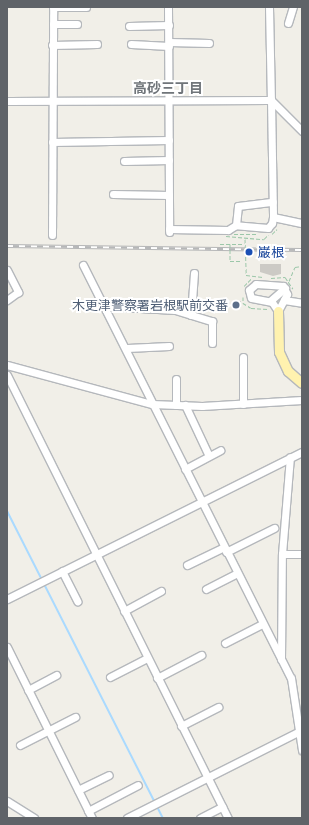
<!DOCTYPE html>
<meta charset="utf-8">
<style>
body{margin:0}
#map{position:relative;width:309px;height:825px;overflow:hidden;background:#f1efe8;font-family:Lato,"Noto Sans JP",sans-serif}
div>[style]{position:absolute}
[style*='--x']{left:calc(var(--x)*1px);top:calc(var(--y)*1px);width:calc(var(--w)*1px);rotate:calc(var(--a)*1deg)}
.stream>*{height:2px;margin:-1px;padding:0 1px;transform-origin:1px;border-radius:1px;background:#aadaff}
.building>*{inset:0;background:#cccac5}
.path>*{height:1px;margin-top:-0.5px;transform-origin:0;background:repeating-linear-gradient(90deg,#9cc7a9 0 4px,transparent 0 6px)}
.roads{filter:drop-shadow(1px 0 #b5b8bc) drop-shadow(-1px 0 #b5b8bc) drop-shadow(0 1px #b5b8bc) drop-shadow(0 -1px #b5b8bc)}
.minor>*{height:7px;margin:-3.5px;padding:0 3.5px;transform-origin:3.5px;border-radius:3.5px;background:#fff}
.major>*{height:9px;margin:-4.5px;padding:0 4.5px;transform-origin:4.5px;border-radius:4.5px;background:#fff2af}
.rail>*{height:3.5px;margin-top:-1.75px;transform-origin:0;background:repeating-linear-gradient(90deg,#fff 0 6px,#b6b7b8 0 12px);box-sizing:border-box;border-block:1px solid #b6b7b8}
.path-bridge>*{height:1px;margin-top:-0.5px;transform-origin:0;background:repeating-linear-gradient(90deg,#9cc7a9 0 4px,transparent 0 6px)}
.dots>*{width:11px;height:11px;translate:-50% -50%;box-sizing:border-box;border:2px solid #fff;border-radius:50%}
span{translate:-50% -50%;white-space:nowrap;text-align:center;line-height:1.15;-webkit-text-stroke:4px #fff;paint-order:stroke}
.transit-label{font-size:13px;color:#164399}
.left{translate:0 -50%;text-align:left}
.service-label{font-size:13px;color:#4e5e75}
.right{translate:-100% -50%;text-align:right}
.neighbourhood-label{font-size:14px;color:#70757a;font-weight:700}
.frame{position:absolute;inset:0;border:8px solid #5f6368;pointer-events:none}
</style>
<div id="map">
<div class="stream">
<div style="--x:7;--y:511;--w:344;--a:63.1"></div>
</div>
<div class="building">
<div style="clip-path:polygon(260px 264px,281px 264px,281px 274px,273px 276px,260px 272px)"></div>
<div style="clip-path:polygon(241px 301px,241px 308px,231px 308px,232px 302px)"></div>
</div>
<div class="path">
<div style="--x:234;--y:234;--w:23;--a:0"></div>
<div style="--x:272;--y:234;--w:7;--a:-45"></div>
<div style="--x:226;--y:236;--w:38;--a:5"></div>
<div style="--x:264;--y:239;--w:6;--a:-45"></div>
<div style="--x:220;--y:244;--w:22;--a:0"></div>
<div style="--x:230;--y:261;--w:12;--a:0"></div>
<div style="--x:246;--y:275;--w:17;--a:7"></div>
<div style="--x:271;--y:278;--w:14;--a:-4"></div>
<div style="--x:285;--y:277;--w:14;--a:56"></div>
<div style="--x:289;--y:281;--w:15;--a:-67"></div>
<div style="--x:295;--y:267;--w:7;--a:-8"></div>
<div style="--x:244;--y:286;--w:11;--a:-45"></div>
<div style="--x:243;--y:297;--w:6;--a:90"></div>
<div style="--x:243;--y:303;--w:9;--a:32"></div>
<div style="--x:251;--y:308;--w:17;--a:3"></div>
</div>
<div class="roads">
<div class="minor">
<div style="--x:53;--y:7;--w:33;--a:0"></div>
<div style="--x:168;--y:7;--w:225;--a:89.7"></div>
<div style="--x:269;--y:7;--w:93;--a:88.8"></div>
<div style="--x:271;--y:100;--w:117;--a:89"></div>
<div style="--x:273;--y:217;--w:6;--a:99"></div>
<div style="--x:272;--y:223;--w:6;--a:129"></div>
<div style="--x:268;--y:228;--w:32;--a:-175"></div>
<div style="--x:236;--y:225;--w:19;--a:-84"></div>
<div style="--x:238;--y:206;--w:35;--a:-7"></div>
<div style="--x:288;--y:23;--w:17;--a:-73"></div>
<div style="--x:53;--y:24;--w:24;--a:0"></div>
<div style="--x:129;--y:26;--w:40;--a:-1.4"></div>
<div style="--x:169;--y:42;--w:40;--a:1.4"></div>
<div style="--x:131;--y:44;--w:38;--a:3"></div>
<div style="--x:52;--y:45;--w:45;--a:-1.3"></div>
<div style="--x:7;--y:101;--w:264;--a:-0.2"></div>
<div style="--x:271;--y:100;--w:44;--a:45"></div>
<div style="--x:52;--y:142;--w:117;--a:-1"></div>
<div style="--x:124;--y:161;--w:45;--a:-1.3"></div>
<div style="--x:113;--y:194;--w:56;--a:1"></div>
<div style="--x:273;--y:217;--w:30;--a:12"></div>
<div style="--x:169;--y:229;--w:59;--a:1"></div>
<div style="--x:228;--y:230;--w:9;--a:-32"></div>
<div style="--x:52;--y:235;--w:228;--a:-89.7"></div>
<div style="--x:83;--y:265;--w:462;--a:63.3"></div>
<div style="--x:291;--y:678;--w:73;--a:81.3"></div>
<div style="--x:7;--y:270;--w:25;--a:63"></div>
<div style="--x:18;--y:292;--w:14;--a:144"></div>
<div style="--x:256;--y:284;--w:27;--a:4"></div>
<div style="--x:283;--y:286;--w:9;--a:63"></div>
<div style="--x:287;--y:294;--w:19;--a:118"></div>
<div style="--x:278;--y:311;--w:11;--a:-124"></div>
<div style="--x:272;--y:302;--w:21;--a:-169"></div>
<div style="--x:251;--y:298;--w:8;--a:-104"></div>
<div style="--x:249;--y:290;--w:9;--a:-41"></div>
<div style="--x:284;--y:300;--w:18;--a:9"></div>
<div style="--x:270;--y:301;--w:20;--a:-41"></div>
<div style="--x:105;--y:306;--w:70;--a:3.3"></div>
<div style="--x:175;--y:310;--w:39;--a:17"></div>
<div style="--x:212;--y:321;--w:22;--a:90"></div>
<div style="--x:191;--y:315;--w:42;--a:-85.9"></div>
<div style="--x:127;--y:348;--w:42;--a:-2.7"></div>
<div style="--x:243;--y:357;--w:47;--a:90"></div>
<div style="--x:7;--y:365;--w:150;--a:15.1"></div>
<div style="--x:152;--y:404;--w:50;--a:2.3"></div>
<div style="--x:202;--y:406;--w:100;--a:-3.4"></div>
<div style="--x:7;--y:375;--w:495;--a:63.5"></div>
<div style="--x:176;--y:405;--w:26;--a:-90"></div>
<div style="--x:185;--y:405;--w:56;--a:64.8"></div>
<div style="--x:185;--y:469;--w:40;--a:-28"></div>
<div style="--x:226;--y:552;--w:54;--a:-26.6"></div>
<div style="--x:282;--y:554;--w:20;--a:0"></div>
<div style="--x:187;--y:565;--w:41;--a:-25.9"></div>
<div style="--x:62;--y:571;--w:34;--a:63"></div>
<div style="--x:206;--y:589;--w:35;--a:-27"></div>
<div style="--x:7;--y:599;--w:330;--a:-26.5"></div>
<div style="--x:124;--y:611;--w:42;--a:-28.4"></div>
<div style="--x:225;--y:643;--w:42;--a:-27.2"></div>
<div style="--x:7;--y:647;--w:191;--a:63.6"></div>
<div style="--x:281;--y:659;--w:105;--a:-89.5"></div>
<div style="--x:282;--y:554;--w:97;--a:-85.3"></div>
<div style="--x:110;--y:677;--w:42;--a:-27.2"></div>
<div style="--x:157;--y:678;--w:50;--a:-27.6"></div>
<div style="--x:28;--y:690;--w:32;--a:-28"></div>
<div style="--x:181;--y:726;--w:42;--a:-27.2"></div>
<div style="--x:20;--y:745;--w:62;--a:-27"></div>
<div style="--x:78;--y:790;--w:34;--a:-26"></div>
<div style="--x:7;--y:801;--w:32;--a:32"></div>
<div style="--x:88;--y:811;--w:56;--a:-27.5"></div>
<div style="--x:127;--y:818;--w:196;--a:-26.7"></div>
<div style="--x:200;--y:818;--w:25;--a:-27"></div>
</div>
<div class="major">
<div style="--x:278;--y:311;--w:41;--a:88.6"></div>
<div style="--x:279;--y:352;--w:21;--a:65"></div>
<div style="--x:288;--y:371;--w:18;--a:41"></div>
</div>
</div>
<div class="rail">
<div style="--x:7;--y:246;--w:295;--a:0.8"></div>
</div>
<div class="path-bridge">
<div style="--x:245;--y:239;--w:36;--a:88"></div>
<div style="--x:230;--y:244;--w:17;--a:90"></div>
</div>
<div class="dots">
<div style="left:249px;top:252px;background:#1a4fb4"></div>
<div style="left:236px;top:305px;background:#5c6f8a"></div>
</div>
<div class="transit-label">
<span class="left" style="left:258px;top:252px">巌根</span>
</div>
<div class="service-label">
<span class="right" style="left:228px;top:305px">木更津警察署岩根駅前交番</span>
</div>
<div class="neighbourhood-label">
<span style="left:168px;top:88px">高砂三丁目</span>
</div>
<div class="frame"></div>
</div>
